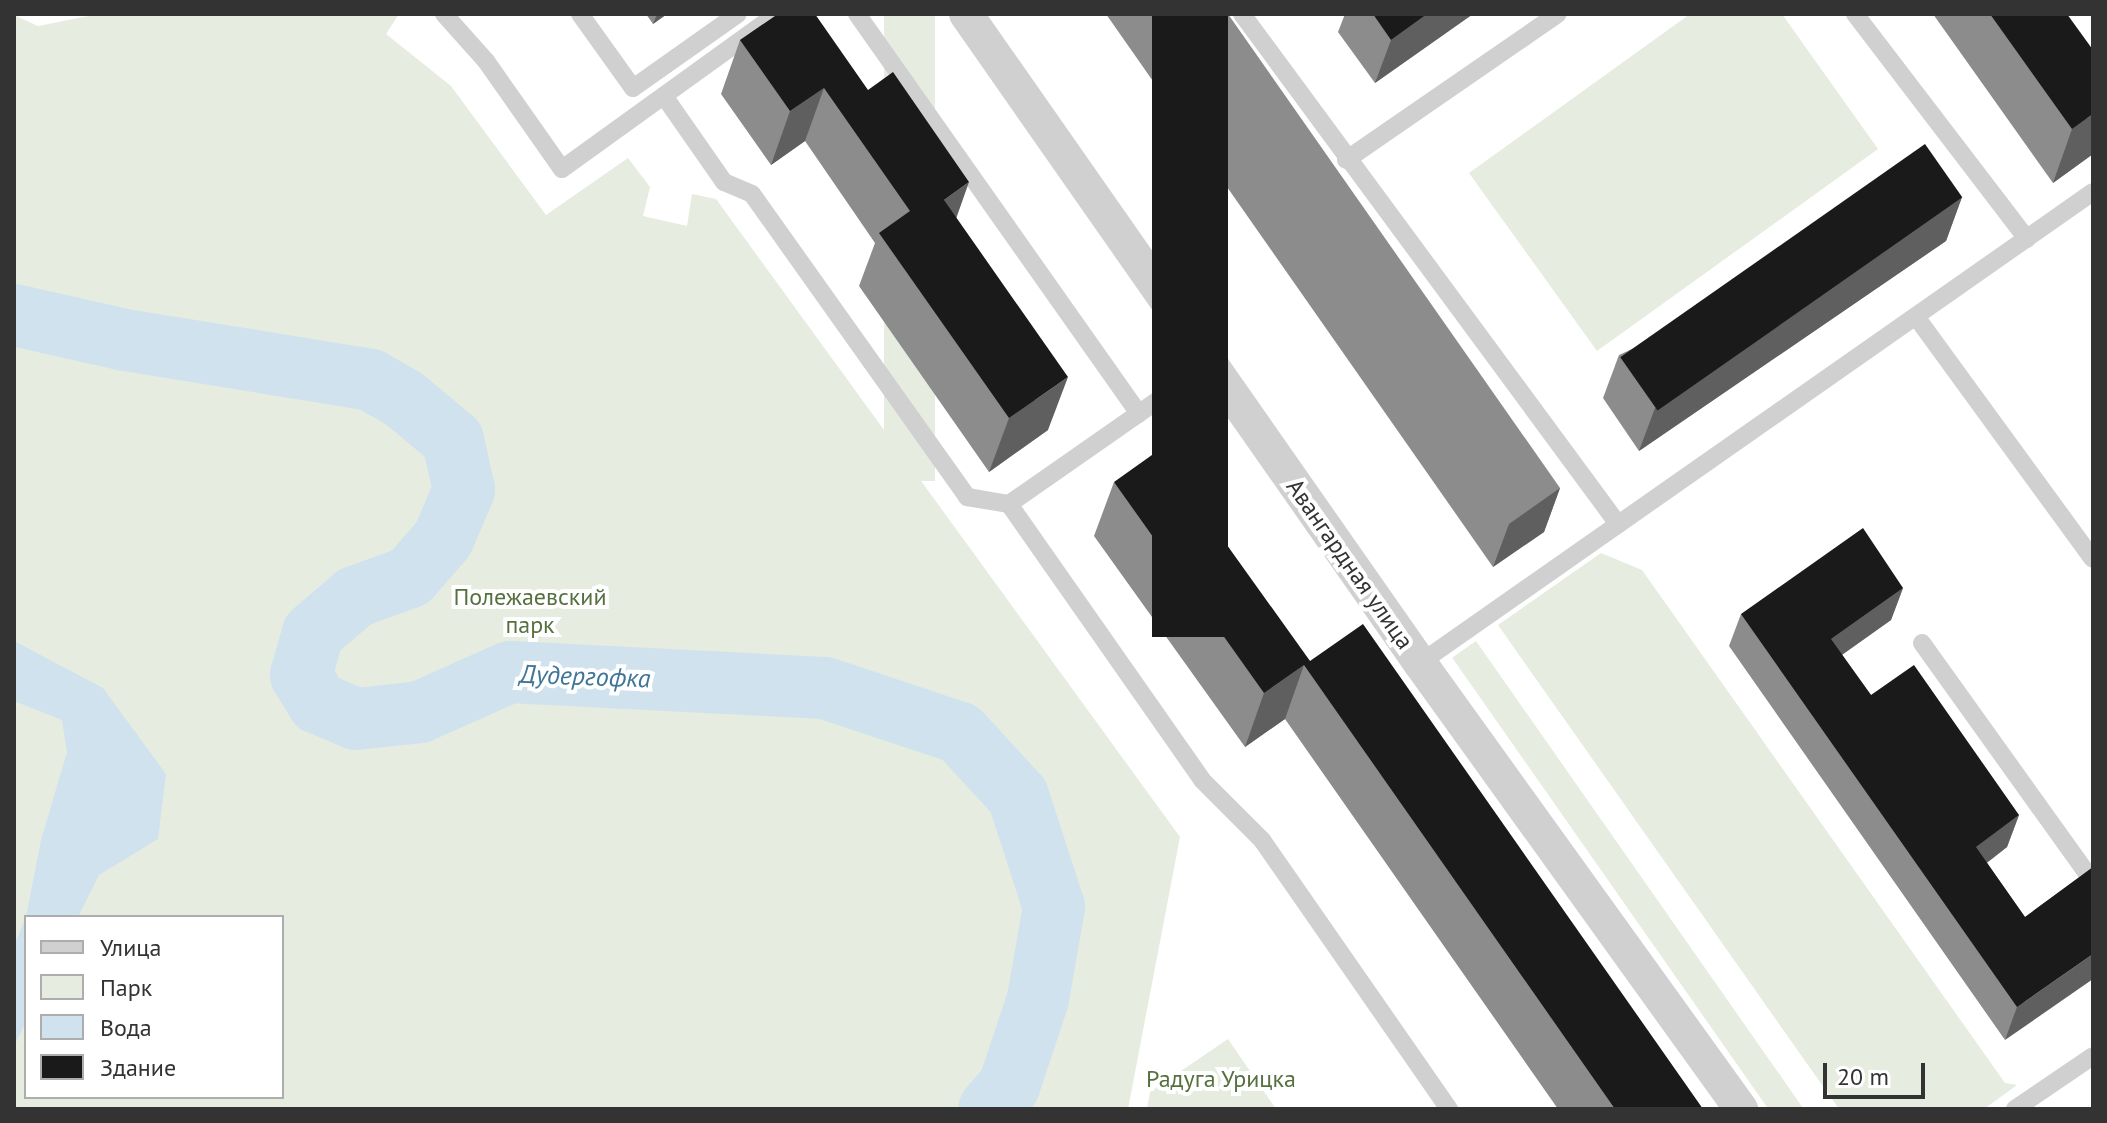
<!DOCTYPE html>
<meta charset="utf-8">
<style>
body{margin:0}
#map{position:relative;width:2107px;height:1123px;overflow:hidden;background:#fff;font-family:"PT Sans",sans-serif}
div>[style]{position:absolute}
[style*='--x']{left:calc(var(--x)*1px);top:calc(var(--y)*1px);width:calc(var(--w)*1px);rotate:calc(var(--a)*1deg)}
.green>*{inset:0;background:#e6ecdf;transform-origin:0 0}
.water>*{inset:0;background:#cfe2ee}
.river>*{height:62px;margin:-31px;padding:0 31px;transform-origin:31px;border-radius:31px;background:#cfe2ee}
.service>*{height:18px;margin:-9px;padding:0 9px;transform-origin:9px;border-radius:9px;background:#d0d0d0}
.minor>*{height:34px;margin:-17px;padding:0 17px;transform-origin:17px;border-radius:17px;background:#d0d0d0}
.wall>*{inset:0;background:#8c8c8c}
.shaded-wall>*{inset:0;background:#5f5f5f}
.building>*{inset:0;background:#1a1a1a;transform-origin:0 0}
span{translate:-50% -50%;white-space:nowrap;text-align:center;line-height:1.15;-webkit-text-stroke:8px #fff;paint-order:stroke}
.street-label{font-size:24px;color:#333}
.park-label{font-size:24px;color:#56703f}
.water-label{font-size:26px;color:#3f7597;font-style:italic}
.frame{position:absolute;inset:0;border:16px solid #333;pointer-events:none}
.legend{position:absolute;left:24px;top:915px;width:260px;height:184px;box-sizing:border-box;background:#fff;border:2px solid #adadad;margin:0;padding:10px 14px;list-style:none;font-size:24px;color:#333}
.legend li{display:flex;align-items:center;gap:16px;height:40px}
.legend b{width:40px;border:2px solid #adadad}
.scale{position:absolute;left:1823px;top:1063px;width:102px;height:36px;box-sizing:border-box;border:4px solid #333;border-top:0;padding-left:10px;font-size:24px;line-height:28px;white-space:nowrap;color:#333;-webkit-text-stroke:6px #fff;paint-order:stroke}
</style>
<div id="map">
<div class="green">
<div style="clip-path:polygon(evenodd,99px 14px,399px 14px,386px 34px,451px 86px,546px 215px,628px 158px,650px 187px,643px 216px,687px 226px,692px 194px,716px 199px,1180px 837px,1128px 1109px,14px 1109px,14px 15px,38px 26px,99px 14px,26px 917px,282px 917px,282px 1097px,26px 1097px,26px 917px)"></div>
<div style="left:884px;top:14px;width:51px;height:467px"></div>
<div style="clip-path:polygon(1690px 14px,1782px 14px,1878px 149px,1597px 351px,1469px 173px)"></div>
<div style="clip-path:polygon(1601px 553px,1642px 570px,2005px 1083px,2017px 1085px,1984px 1109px,1839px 1109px,1498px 625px)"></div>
<div style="left:1476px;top:641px;width:574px;height:29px;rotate:55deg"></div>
<div style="clip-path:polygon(1228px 1039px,1276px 1109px,1147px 1109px,1150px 1092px)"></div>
</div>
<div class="water">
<div style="clip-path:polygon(14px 641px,103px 688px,166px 774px,158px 839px,99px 875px,78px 917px,26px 917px,41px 840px,67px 752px,62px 720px,14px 701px)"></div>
<div style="clip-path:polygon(26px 917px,26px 1022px,14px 1046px,14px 946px)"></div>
</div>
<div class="river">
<div style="--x:14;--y:315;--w:114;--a:12.7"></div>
<div style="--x:125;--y:340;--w:249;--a:9.2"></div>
<div style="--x:371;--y:380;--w:38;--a:30"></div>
<div style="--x:404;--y:399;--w:64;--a:39.9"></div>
<div style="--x:453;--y:440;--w:51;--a:77.6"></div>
<div style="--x:464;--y:490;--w:53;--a:113.2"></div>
<div style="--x:443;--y:539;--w:50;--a:131"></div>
<div style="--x:410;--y:577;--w:59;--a:160"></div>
<div style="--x:355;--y:597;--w:55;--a:139.4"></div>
<div style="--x:313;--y:633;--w:44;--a:105.9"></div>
<div style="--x:301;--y:675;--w:33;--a:59"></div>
<div style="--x:318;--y:703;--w:41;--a:22.8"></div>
<div style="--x:356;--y:719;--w:64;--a:-6.2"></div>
<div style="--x:420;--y:712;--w:98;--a:-24"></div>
<div style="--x:510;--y:672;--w:315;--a:2.9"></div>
<div style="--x:825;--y:688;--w:142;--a:18.4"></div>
<div style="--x:960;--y:733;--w:86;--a:47.4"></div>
<div style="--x:1018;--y:796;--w:117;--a:72"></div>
<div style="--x:1054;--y:907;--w:93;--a:99.9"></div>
<div style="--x:1038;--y:999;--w:92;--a:108.4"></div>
<div style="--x:1009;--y:1086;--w:30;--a:131"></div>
</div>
<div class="service">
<div style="--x:444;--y:14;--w:63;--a:48.2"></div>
<div style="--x:486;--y:61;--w:132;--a:54.9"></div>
<div style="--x:562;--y:169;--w:265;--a:-35.8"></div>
<div style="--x:580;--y:14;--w:91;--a:54.4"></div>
<div style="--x:633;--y:88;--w:128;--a:-35.2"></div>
<div style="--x:857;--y:14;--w:489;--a:54.8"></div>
<div style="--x:1242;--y:14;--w:634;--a:53.6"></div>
<div style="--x:1855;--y:14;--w:283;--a:52.6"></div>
<div style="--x:664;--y:96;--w:105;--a:55.1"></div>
<div style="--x:724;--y:182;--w:30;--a:23"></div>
<div style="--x:752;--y:194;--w:372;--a:54.6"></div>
<div style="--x:967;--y:497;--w:43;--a:9.5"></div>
<div style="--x:1009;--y:504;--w:337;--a:55"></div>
<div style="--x:1202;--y:780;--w:85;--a:45"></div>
<div style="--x:1262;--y:840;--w:328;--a:55.2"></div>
<div style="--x:1346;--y:160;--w:257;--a:-34.6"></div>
<div style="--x:1917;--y:318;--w:298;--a:53.9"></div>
<div style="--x:1009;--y:504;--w:245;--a:-34.9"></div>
<div style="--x:1922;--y:643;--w:294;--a:54.4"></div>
<div style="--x:1420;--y:663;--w:821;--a:-34.99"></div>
<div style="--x:2015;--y:1109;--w:94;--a:-34.2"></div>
</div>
<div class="minor">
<div style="--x:966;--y:14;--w:792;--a:55.03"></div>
<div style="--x:1420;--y:663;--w:550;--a:54.26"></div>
</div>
<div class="wall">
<div style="clip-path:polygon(646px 14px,667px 14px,653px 24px)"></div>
<div style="clip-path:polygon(778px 14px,956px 218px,1048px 430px,989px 472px,859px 286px,875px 243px,805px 141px,771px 165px,721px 94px,740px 40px)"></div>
<div style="clip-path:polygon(1106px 14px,1228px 14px,1560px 488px,1544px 532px,1493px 567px)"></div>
<div style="clip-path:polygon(1345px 14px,1473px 14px,1375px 83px,1338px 32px)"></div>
<div style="clip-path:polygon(1933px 14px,2067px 14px,2093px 154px,2053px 183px)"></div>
<div style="clip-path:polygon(1962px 197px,1946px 241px,1639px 451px,1603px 398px,1619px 355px)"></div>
<div style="clip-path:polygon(1114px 482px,1310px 661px,1703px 1109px,1558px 1109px,1285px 719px,1245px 747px,1094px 536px)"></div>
<div style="clip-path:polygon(1903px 588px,1891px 620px,1842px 655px,1871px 695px,2019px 815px,2007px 847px,1987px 863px,2025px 917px,2093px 867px,2005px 1040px,1729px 646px,1741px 614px)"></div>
</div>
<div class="shaded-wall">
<div style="clip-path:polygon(657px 14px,667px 14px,653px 24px)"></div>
<div style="clip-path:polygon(1427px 14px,1473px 14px,1375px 83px,1391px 40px)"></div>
<div style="clip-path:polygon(824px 88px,805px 141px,771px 165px,790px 111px)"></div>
<div style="clip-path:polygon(2093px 114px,2093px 154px,2053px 183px,2072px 129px)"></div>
<div style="clip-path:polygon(969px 182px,950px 236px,944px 200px)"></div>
<div style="clip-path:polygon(1962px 197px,1946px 241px,1639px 451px,1655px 408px)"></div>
<div style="clip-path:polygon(1068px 377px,1048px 430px,989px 472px,1009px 418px)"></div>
<div style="clip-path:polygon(1560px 488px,1544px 532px,1493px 567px,1509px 524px)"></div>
<div style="clip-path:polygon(1903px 588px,1891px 620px,1819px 671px,1831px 639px)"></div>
<div style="clip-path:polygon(1304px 665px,1285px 719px,1245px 747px,1264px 693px)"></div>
<div style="clip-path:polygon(2019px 815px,2007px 847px,1964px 880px,1976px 847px)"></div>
<div style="clip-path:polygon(2093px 954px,2093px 979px,2005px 1040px,2017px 1007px)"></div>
</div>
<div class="building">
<div style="clip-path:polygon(778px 14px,815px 14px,868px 90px,893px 72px,969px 182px,944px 200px,1068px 377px,1009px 418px,879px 233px,910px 211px,824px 88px,790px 111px,740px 40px)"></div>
<div style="left:1152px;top:14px;width:76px;height:623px"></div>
<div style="clip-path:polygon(1373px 14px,1427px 14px,1391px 40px)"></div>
<div style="clip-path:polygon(1990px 14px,2067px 14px,2093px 50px,2093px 114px,2072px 129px)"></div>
<div style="left:1925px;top:144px;width:65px;height:372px;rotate:55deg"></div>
<div style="clip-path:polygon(1159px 450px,1310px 661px,1363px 624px,1703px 1109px,1615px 1109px,1304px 665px,1264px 693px,1114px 482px)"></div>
<div style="clip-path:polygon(1863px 528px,1903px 588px,1831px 639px,1871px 695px,1914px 665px,2019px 815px,1976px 847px,2025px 917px,2093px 867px,2093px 954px,2017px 1007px,1741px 614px)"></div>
</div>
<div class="street-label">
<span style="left:1350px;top:564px;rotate:55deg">Авангардная улица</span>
</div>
<div class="park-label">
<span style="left:530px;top:611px">Полежаевский<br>парк</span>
<span style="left:1221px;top:1079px">Радуга Урицка</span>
</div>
<div class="water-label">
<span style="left:585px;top:676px;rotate:2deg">Дудергофка</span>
</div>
<div class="frame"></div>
<ul class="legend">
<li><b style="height:10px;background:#d0d0d0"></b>Улица</li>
<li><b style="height:22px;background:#e6ecdf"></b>Парк</li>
<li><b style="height:22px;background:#cfe2ee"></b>Вода</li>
<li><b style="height:22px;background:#1a1a1a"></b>Здание</li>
</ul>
<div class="scale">20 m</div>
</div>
